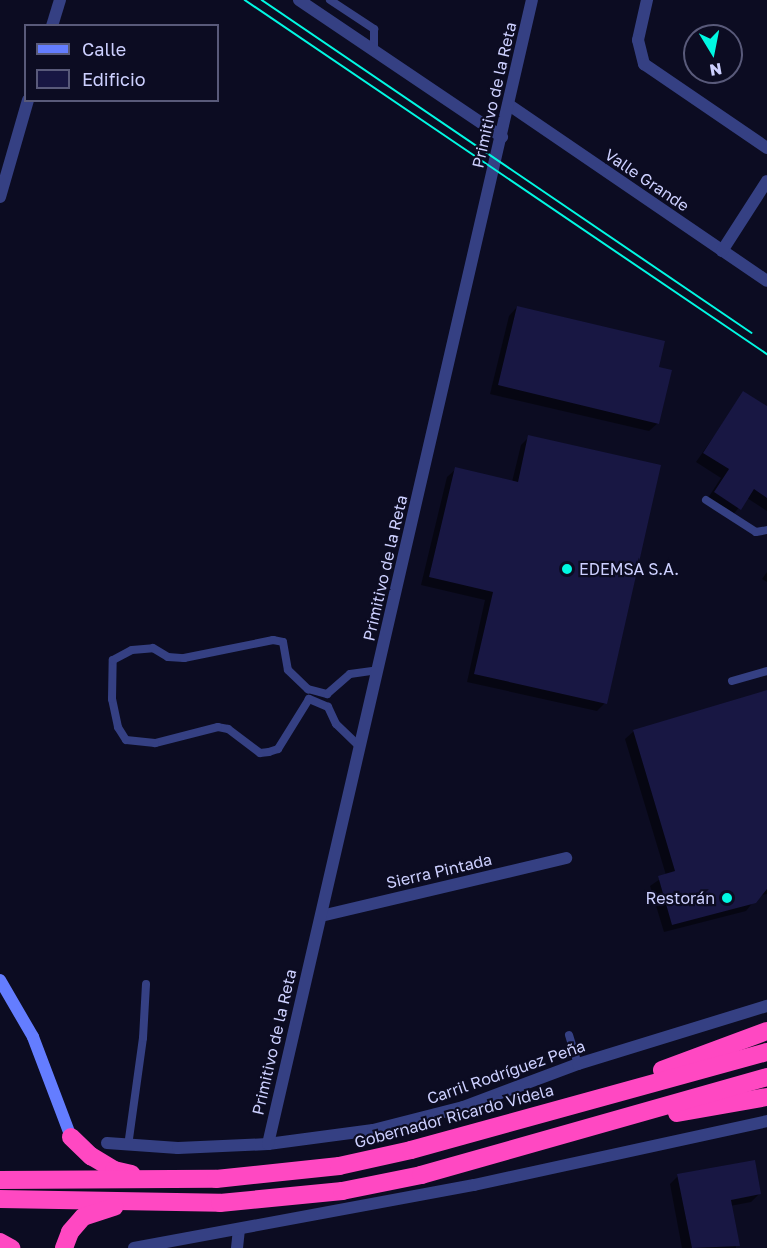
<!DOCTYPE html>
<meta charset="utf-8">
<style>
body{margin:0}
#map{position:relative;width:767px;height:1248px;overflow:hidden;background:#0c0c22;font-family:"Golos Text",sans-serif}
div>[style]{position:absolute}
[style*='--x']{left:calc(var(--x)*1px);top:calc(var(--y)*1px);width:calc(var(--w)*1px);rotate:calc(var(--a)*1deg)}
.shadow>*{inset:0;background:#0007}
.building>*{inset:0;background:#181743}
.service>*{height:8px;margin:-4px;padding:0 4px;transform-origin:4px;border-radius:4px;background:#354083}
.minor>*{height:12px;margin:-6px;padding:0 6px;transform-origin:6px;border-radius:6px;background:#354083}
.tertiary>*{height:12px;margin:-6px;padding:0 6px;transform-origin:6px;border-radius:6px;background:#354083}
.secondary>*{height:12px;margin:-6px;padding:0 6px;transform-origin:6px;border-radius:6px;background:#647dff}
.motorway>*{height:18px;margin:-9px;padding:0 9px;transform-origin:9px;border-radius:9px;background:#ff48c2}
.tram>*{height:1.5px;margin:-0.75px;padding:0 0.75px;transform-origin:0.75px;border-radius:0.75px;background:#00f8e2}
.dots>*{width:16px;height:16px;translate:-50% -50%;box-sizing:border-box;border:3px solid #0c0c22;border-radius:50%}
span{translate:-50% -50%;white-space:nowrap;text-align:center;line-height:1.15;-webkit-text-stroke:4.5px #0c0c22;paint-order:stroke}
.street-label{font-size:16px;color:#cdd0ff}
.poi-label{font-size:16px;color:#cdd0ff}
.left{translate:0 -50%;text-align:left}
.right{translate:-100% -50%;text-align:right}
.legend{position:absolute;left:24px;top:24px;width:195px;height:78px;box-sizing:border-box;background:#0c0c22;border:2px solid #595a7a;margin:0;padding:8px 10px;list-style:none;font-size:18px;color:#cdd0ff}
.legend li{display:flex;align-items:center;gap:12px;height:30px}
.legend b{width:30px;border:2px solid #595a7a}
.north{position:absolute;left:683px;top:24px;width:60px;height:60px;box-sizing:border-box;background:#0c0c22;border:2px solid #595a7a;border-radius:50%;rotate:170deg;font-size:16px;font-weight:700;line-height:24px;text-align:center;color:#cdd0ff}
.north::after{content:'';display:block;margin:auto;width:21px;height:27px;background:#00f8e2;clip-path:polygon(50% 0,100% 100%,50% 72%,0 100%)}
</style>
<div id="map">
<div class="shadow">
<div style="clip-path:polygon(517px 307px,658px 423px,649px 431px,490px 394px,509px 316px)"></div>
<div style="clip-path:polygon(744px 393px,767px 408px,767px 511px,747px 498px,731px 517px,706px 501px,721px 478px,696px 462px)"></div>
<div style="clip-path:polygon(529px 437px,605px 703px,597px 711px,467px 682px,485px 600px,421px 585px,447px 477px,456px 469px,512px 482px,521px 445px)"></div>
<div style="clip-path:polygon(767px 572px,767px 582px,762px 579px)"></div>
<div style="clip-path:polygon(767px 692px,767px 894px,758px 896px,746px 911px,664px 932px,650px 886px,666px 875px,625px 739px,634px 731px)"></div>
<div style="clip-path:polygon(678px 1176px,760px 1193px,751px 1202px,730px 1206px,736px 1248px,682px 1248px,670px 1184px)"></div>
</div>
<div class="building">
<div style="clip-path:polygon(517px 306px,665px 341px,659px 367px,672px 370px,659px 424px,498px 385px)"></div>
<div style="clip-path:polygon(743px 391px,767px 406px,767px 498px,754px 489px,741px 510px,714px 492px,729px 469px,703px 453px)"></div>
<div style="clip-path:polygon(528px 435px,661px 465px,607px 704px,474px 674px,493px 592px,429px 577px,455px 467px,518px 482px)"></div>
<div style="clip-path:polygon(767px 690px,767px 889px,756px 903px,672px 925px,658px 876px,675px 871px,633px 730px)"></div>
<div style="clip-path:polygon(755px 1160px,761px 1194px,731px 1200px,740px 1246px,692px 1248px,677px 1174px)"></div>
</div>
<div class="service">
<div style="--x:330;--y:0;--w:53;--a:33.4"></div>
<div style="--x:374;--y:29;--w:19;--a:90"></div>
<div style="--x:706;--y:500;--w:59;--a:32.6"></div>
<div style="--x:756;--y:532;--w:11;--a:-10"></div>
<div style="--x:732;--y:681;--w:36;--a:-16"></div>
<div style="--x:360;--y:747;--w:33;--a:-136"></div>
<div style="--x:336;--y:724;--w:19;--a:-115"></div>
<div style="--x:328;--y:707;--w:21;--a:-157"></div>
<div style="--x:309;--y:699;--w:59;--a:121.8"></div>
<div style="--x:278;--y:749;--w:9;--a:162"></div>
<div style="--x:269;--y:752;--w:9;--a:174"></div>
<div style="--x:260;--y:753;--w:40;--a:-143"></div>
<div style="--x:228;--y:729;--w:10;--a:-169"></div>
<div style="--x:218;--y:727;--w:65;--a:165.7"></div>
<div style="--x:155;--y:743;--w:29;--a:-174"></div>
<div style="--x:126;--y:740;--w:15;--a:-122"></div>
<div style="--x:118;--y:727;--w:29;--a:-102"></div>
<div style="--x:112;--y:699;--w:39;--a:-89"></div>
<div style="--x:113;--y:660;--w:21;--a:-28"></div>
<div style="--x:132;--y:650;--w:21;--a:-5"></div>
<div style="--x:153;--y:648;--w:17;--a:31"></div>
<div style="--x:168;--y:657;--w:16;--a:4"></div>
<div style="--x:184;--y:658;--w:91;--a:-11.4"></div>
<div style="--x:273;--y:640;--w:10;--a:11"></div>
<div style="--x:283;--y:642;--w:28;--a:80"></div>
<div style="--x:288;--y:670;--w:28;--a:44"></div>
<div style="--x:308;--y:689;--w:20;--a:15"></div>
<div style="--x:327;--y:694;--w:30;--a:-41"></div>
<div style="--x:350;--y:674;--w:28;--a:-8"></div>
<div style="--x:569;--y:1035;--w:30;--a:73"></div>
<div style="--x:128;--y:1146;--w:109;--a:-82.1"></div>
<div style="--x:143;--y:1038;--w:54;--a:-86.8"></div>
</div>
<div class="minor">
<div style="--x:299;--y:0;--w:245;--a:34"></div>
<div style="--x:647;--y:0;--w:41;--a:102.7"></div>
<div style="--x:638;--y:40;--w:25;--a:76"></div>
<div style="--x:644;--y:64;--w:149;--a:34.3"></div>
<div style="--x:509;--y:105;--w:312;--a:34.3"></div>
<div style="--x:722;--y:251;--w:83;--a:-57.3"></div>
<div style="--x:321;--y:916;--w:252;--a:-13.3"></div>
<div style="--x:237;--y:1248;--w:19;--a:-84"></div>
</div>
<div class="tertiary">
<div style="--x:52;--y:26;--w:27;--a:-73"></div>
<div style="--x:0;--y:197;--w:101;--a:-73.9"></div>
<div style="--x:107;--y:1143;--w:71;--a:4"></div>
<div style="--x:178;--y:1148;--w:90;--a:-2.5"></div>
<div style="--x:268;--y:1144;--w:106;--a:-7.6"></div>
<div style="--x:373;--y:1130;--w:93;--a:-14.3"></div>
<div style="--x:463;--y:1107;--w:123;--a:-20.5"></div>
<div style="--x:578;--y:1064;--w:198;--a:-17.1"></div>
<div style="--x:268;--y:1144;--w:1174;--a:-77.01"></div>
<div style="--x:134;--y:1248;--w:346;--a:-10.5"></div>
<div style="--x:474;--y:1185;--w:300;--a:-12.3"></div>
</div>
<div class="secondary">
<div style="--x:0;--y:980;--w:66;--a:59.9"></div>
<div style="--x:33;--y:1037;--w:107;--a:69.2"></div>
</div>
<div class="motorway">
<div style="--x:662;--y:1070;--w:112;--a:-20.4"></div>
<div style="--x:677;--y:1113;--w:91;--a:-10.1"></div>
<div style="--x:71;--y:1137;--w:28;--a:44"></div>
<div style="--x:91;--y:1156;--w:27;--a:31"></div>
<div style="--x:114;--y:1170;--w:18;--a:13"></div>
<div style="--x:0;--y:1180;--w:216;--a:-0.3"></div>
<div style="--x:216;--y:1179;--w:124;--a:-6"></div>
<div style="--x:339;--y:1166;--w:74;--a:-12.5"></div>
<div style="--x:411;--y:1150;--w:369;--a:-15.4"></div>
<div style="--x:0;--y:1199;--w:220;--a:1"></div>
<div style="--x:220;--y:1203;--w:123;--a:-5.6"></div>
<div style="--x:342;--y:1191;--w:81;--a:-11.4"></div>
<div style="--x:421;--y:1175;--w:360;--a:-15.8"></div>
<div style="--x:0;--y:1242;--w:13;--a:29"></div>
<div style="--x:64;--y:1248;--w:17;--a:-69"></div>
<div style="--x:70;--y:1232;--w:20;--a:-49"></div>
<div style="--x:83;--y:1217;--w:33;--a:-18"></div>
</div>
<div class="tram">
<div style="--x:245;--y:0;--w:631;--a:34.14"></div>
<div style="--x:262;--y:0;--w:592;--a:34.2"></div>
</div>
<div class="dots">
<div style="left:567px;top:569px;background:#00f8e2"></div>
<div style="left:727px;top:898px;background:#00f8e2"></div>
</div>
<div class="street-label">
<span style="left:494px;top:95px;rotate:-77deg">Primitivo de la Reta</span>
<span style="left:647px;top:180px;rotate:34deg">Valle Grande</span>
<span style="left:385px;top:568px;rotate:-77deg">Primitivo de la Reta</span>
<span style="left:439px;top:871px;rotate:-13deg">Sierra Pintada</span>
<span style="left:274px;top:1042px;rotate:-77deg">Primitivo de la Reta</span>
<span style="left:506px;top:1072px;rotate:-19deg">Carril Rodríguez Peña</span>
<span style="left:454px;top:1116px;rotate:-15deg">Gobernador Ricardo Videla</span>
</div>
<div class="poi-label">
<span class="left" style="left:579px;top:569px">EDEMSA S.A.</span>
<span class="right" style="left:715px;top:898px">Restorán</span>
</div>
<ul class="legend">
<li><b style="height:8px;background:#647dff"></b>Calle</li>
<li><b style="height:16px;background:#181743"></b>Edificio</li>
</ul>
<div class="north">N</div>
</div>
